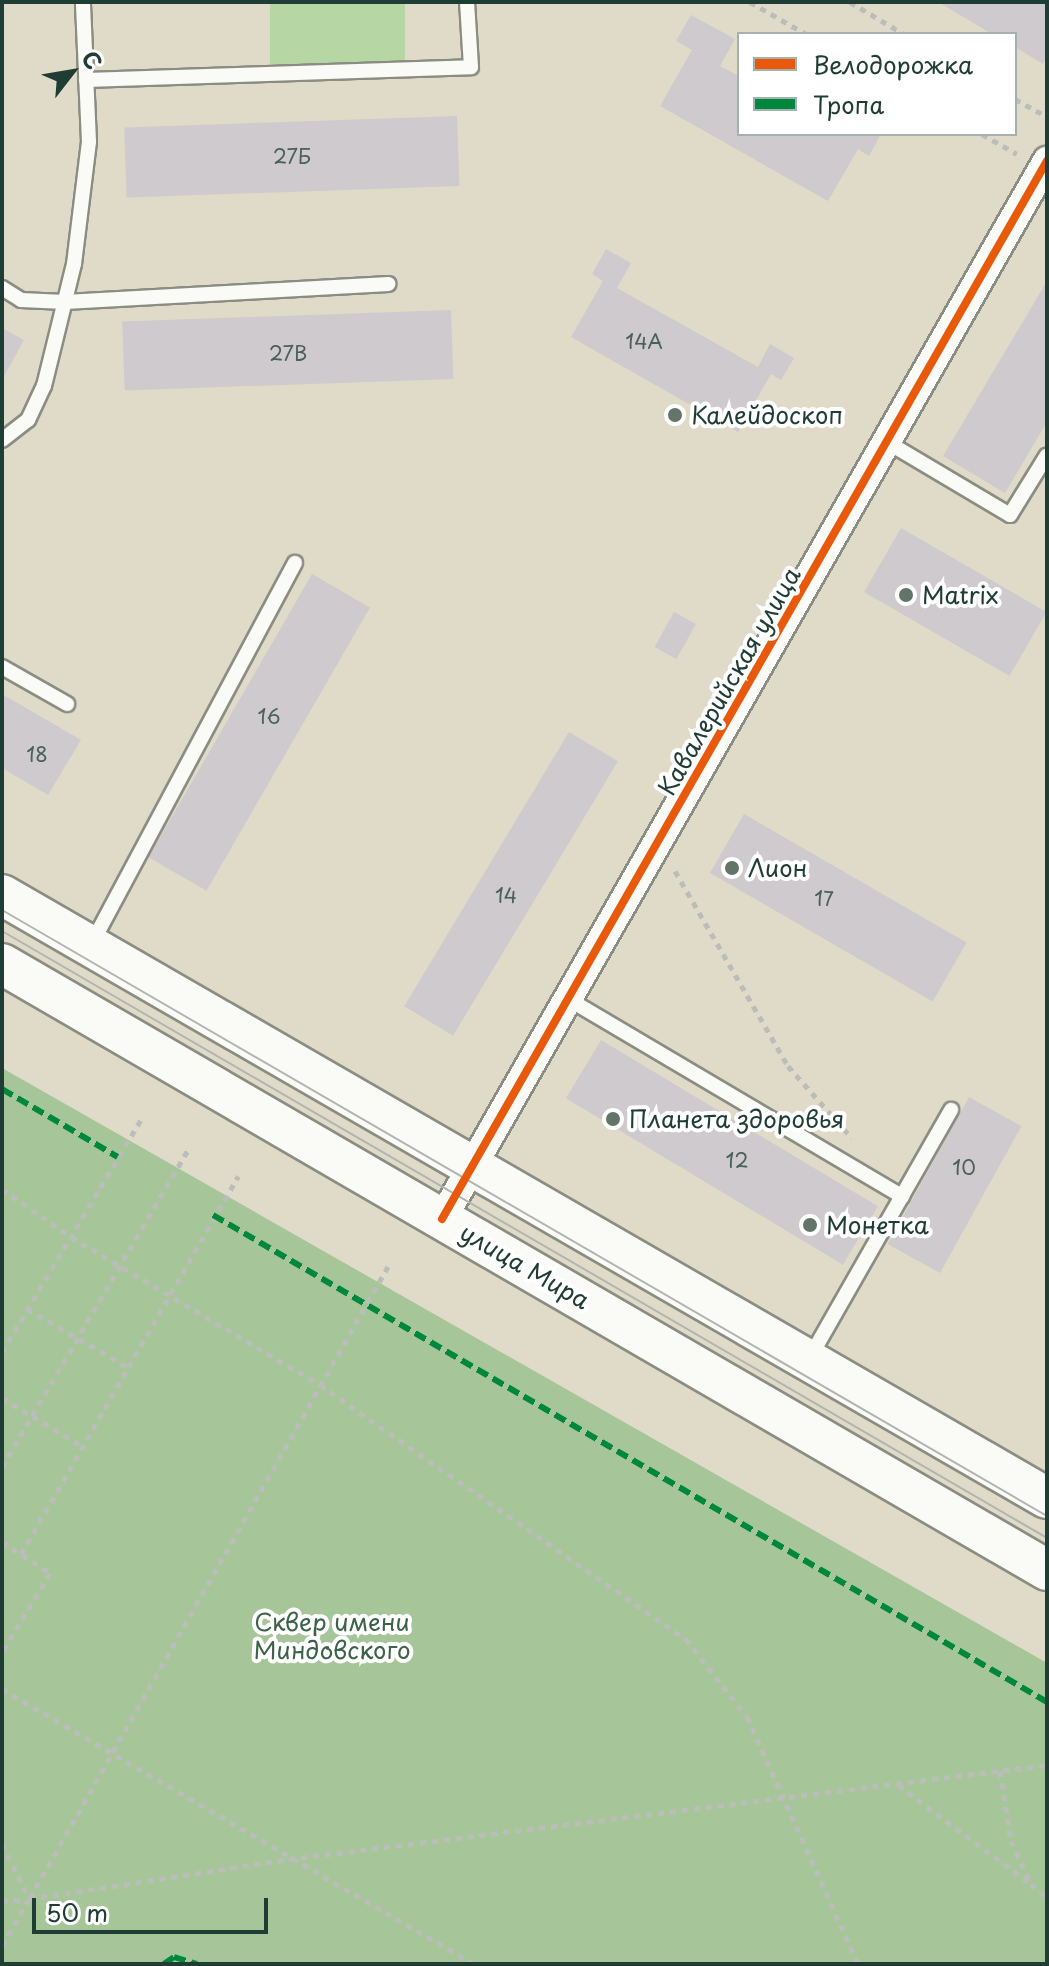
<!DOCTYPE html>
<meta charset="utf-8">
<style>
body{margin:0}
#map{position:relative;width:1049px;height:1966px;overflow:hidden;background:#e0dbc8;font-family:"Playpen Sans",sans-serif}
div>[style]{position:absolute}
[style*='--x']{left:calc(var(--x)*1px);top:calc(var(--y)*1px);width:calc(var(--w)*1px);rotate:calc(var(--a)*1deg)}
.green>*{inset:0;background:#b6d6a4;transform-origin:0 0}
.forest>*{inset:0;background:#a6c599}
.building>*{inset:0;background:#cecacd;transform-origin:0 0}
.path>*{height:5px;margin-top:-2.5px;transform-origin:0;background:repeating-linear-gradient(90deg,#bbbdb9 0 6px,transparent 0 12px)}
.roads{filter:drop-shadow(2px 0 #8b8d82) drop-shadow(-2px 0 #8b8d82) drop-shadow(0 2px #8b8d82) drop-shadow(0 -2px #8b8d82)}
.service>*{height:14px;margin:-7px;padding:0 7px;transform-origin:7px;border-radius:7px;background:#fafaf7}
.minor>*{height:28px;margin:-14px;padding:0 14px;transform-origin:14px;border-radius:14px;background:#fafaf7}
.secondary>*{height:40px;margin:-20px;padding:0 20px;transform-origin:20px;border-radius:20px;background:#fafaf7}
.tram>*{height:2px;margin:-1px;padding:0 1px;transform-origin:1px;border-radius:1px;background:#b1b4b0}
.quiet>*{height:6px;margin-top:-3px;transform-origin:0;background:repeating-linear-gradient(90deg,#00873e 0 12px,transparent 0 18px)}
.cycleway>*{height:8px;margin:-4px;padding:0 4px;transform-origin:4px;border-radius:4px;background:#e8590c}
.dots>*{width:22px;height:22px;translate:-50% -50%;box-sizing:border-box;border:4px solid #fff;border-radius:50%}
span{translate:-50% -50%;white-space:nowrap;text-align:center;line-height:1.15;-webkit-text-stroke:8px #fff;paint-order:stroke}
.number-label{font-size:20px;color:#4b605a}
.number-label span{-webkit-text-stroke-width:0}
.poi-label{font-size:24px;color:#1f3d34}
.left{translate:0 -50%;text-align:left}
.street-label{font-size:24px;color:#1f3d34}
.park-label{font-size:24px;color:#3c6248}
.frame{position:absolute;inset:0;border:4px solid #1f3d34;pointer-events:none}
.legend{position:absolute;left:737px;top:32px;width:280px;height:104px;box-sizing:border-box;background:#fff;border:2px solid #a5b1ae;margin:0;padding:10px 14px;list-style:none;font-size:24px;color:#1f3d34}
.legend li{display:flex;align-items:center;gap:16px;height:40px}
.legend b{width:40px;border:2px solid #a5b1ae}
.north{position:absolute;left:32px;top:32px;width:80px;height:80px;-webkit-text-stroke:6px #fff;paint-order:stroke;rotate:59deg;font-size:22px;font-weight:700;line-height:32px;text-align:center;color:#1f3d34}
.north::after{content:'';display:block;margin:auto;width:28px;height:36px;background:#1f3d34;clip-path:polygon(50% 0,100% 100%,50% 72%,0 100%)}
.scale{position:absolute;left:32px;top:1898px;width:236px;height:36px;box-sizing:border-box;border:4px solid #1f3d34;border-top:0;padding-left:10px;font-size:24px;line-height:28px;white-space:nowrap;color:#1f3d34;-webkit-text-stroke:6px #fff;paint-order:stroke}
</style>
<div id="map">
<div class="green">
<div style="left:270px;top:2px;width:135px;height:62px"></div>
</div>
<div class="forest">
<div style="clip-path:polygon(2px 1068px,1047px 1663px,1047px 1964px,2px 1964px)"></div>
</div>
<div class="building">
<div style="clip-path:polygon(938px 2px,1047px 2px,1047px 56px,1043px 64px,1015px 47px,1015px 34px,992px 34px)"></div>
<div style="clip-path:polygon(691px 15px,735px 39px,720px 66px,739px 76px,739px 134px,881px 134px,869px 156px,858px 149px,828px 201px,660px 106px,692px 50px,676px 41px)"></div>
<div style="left:457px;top:116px;width:70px;height:333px;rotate:88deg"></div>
<div style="clip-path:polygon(606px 249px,631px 263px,617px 288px,758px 367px,770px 344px,794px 358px,781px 380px,771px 374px,738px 432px,571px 337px,603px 281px,592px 274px)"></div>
<div style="clip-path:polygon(1047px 281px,1047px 422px,1005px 493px,943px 456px)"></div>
<div style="left:451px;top:310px;width:69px;height:329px;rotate:88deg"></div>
<div style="clip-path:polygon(2px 328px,24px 340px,2px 380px)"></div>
<div style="left:901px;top:528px;width:168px;height:74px;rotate:30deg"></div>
<div style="left:312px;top:574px;width:67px;height:327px;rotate:30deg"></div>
<div style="left:674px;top:612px;width:25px;height:40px;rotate:29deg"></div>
<div style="clip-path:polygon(2px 694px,81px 740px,48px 795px,2px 768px)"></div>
<div style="left:569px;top:732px;width:57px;height:320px;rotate:31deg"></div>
<div style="left:744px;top:814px;width:257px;height:68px;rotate:30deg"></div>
<div style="left:601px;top:1040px;width:323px;height:68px;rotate:31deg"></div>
<div style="left:969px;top:1097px;width:60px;height:168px;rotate:29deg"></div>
</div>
<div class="path">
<div style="--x:750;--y:2;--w:64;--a:29.7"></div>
<div style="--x:850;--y:2;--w:63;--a:30.7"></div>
<div style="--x:1015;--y:99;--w:37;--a:29"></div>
<div style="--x:982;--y:134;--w:40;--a:29.7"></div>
<div style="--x:675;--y:871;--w:225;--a:59.9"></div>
<div style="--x:788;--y:1066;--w:96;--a:48.4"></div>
<div style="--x:2;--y:1189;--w:84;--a:34.8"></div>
<div style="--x:71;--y:1237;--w:290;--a:30.7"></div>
<div style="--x:320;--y:1385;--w:446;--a:34.8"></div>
<div style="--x:686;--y:1639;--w:99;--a:52"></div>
<div style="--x:747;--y:1717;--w:271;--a:65.8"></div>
<div style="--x:27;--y:1309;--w:116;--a:30.1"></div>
<div style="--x:2;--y:1352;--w:270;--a:-59.1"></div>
<div style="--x:2;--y:1398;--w:93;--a:31"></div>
<div style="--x:2;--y:1467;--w:370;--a:-59.6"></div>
<div style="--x:2;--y:1542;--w:57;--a:32.9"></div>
<div style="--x:50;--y:1573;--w:93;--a:121"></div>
<div style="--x:21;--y:1554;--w:436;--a:-60.1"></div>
<div style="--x:2;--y:1689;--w:546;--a:30.23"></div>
<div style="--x:1000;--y:1771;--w:71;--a:81.1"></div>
<div style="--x:1011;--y:1841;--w:47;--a:65.1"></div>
<div style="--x:1031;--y:1884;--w:21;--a:39"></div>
<div style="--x:898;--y:1785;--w:166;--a:36.7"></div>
<div style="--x:2;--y:1844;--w:60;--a:63.4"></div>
<div style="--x:30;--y:1898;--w:730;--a:-60.45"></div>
<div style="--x:2;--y:1901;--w:26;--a:-4"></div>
<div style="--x:2;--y:1946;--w:54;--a:-60.1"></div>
<div style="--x:29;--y:1899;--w:263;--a:-8.7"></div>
<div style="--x:289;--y:1859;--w:764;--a:-7.07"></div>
</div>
<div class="roads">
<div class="service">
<div style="--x:86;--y:80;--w:385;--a:-1.9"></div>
<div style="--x:471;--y:67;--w:65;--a:-93.5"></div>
<div style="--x:2;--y:288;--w:22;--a:32"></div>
<div style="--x:21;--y:300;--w:44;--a:2.6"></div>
<div style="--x:65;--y:302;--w:324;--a:-3.2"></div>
<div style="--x:2;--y:440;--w:33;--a:-38"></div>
<div style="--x:28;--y:420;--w:38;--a:-65"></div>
<div style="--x:44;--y:386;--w:126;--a:-76.2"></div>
<div style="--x:74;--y:264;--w:123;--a:-83"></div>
<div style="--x:89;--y:142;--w:140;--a:-92.5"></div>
<div style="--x:887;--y:442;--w:143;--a:30.7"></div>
<div style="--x:1010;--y:515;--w:70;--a:-58.3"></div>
<div style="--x:2;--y:667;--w:75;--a:29.6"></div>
<div style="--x:92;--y:943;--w:431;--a:-61.9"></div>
<div style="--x:570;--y:1000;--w:386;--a:30.6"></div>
<div style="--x:809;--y:1359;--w:287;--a:-60.3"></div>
</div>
<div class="minor">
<div style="--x:442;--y:1219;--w:1219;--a:-60.24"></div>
</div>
<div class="secondary">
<div style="--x:2;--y:895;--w:1206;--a:29.99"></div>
<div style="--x:2;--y:964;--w:1208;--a:30.11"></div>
</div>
</div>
<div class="tram">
<div style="--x:2;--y:910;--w:1208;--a:30.11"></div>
<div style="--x:2;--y:931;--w:1209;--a:30.15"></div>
</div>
<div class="quiet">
<div style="--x:2;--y:1089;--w:134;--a:30.4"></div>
<div style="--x:213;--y:1215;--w:966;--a:30.28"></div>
<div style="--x:164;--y:1964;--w:12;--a:-35"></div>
<div style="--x:174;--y:1957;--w:24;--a:17"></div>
</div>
<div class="cycleway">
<div style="--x:442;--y:1219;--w:1219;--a:-60.24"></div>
</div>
<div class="dots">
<div style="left:675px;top:415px;background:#637468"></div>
<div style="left:906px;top:595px;background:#637468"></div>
<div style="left:732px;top:868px;background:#637468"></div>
<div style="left:613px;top:1119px;background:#637468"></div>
<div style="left:810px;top:1225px;background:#637468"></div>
</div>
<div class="number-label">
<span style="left:292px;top:156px">27Б</span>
<span style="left:644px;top:341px">14А</span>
<span style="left:288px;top:353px">27В</span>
<span style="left:269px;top:716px">16</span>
<span style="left:37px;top:754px">18</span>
<span style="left:506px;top:895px">14</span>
<span style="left:824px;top:898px">17</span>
<span style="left:737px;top:1160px">12</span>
<span style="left:964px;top:1167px">10</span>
</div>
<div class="poi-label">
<span class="left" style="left:691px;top:415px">Калейдоскоп</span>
<span class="left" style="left:922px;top:595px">Matrix</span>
<span class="left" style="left:748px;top:868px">Лион</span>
<span class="left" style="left:629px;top:1119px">Планета здоровья</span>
<span class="left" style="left:826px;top:1225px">Монетка</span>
</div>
<div class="street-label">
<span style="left:729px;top:681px;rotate:-60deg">Кавалерийская улица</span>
<span style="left:525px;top:1266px;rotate:30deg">улица Мира</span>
</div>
<div class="park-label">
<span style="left:332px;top:1636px">Сквер имени<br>Миндовского</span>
</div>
<div class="frame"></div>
<ul class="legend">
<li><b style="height:10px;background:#e8590c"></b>Велодорожка</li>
<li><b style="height:10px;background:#00873e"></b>Тропа</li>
</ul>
<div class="north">С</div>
<div class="scale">50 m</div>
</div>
